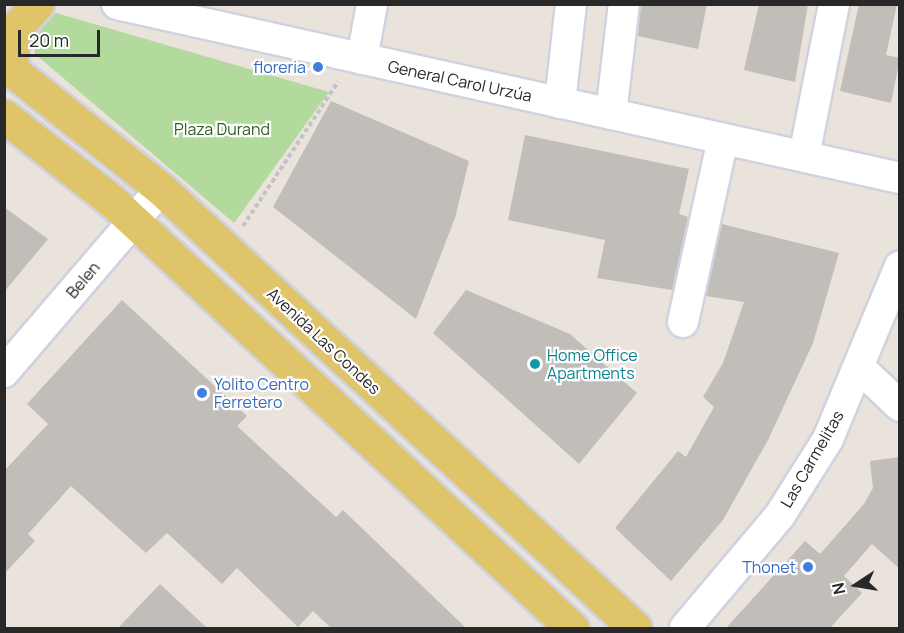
<!DOCTYPE html>
<meta charset="utf-8">
<style>
body{margin:0}
#map{position:relative;width:904px;height:633px;overflow:hidden;background:#e9e3db;font-family:Manrope,sans-serif}
div>[style]{position:absolute}
[style*='--x']{left:calc(var(--x)*1px);top:calc(var(--y)*1px);width:calc(var(--w)*1px);rotate:calc(var(--a)*1deg)}
.green>*{inset:0;background:#b2da9d}
.building>*{inset:0;background:#c1bdb8}
.path>*{height:4px;margin-top:-2px;transform-origin:0;background:repeating-linear-gradient(90deg,#c3c3c3 0 4.5px,transparent 0 7.5px)}
.roads{filter:drop-shadow(2px 0 #d0d3df) drop-shadow(-2px 0 #d0d3df) drop-shadow(0 2px #d0d3df) drop-shadow(0 -2px #d0d3df)}
.minor>*{height:30px;margin:-15px;padding:0 15px;transform-origin:15px;border-radius:15px;background:#fff}
.major>*{height:33px;margin:-16.5px;padding:0 16.5px;transform-origin:16.5px;border-radius:16.5px;background:#e0c469}
.dots>*{width:16px;height:16px;translate:-50% -50%;box-sizing:border-box;border:3px solid #fff;border-radius:50%}
span{translate:-50% -50%;white-space:nowrap;text-align:center;line-height:1.15;-webkit-text-stroke:4.5px #fff;paint-order:stroke}
.shop-label{font-size:16px;color:#366cbe}
.right{translate:-100% -50%;text-align:right}
.left{translate:0 -50%;text-align:left}
.street-label{font-size:16px;color:#282828}
.park-label{font-size:16px;color:#2d5c21}
.culture-label{font-size:16px;color:#0d838f}
.frame{position:absolute;inset:0;border:6px solid #282828;pointer-events:none}
.north{position:absolute;left:826px;top:555px;width:60px;height:60px;-webkit-text-stroke:4px #fff;paint-order:stroke;rotate:258deg;font-size:16px;font-weight:700;line-height:24px;text-align:center;color:#282828}
.north::after{content:'';display:block;margin:auto;width:21px;height:27px;background:#282828;clip-path:polygon(50% 0,100% 100%,50% 72%,0 100%)}
.scale{position:absolute;left:18px;top:30px;width:82px;height:27px;box-sizing:border-box;border:3px solid #282828;border-top:0;padding-left:8px;font-size:18px;line-height:21px;white-space:nowrap;color:#282828;-webkit-text-stroke:4px #fff;paint-order:stroke}
</style>
<div id="map">
<div class="green">
<div style="clip-path:polygon(56px 13px,329px 92px,234px 223px,35px 54px,34px 34px,41px 20px)"></div>
</div>
<div class="building">
<div style="clip-path:polygon(641px 4px,707px 4px,698px 49px,638px 36px)"></div>
<div style="clip-path:polygon(759px 4px,808px 4px,795px 82px,744px 70px)"></div>
<div style="clip-path:polygon(859px 4px,897px 4px,886px 55px,900px 58px,891px 103px,840px 91px)"></div>
<div style="clip-path:polygon(331px 101px,469px 161px,455px 218px,416px 319px,273px 207px)"></div>
<div style="clip-path:polygon(525px 135px,689px 169px,679px 214px,688px 217px,672px 290px,597px 278px,605px 240px,508px 220px)"></div>
<div style="clip-path:polygon(4px 207px,48px 239px,4px 292px)"></div>
<div style="clip-path:polygon(722px 224px,839px 253px,813px 343px,768px 440px,723px 520px,671px 581px,615px 528px,678px 451px,686px 457px,714px 407px,703px 397px,723px 363px,744px 302px,706px 296px)"></div>
<div style="clip-path:polygon(466px 290px,570px 334px,637px 393px,579px 464px,433px 333px)"></div>
<div style="clip-path:polygon(122px 300px,247px 416px,237px 426px,336px 517px,343px 510px,466px 628px,331px 628px,313px 611px,298px 627px,237px 568px,222px 584px,167px 533px,146px 553px,71px 486px,28px 534px,35px 541px,4px 574px,4px 471px,48px 424px,27px 404px)"></div>
<div style="clip-path:polygon(900px 457px,900px 569px,872px 544px,844px 576px,862px 593px,830px 628px,726px 628px,805px 541px,820px 554px,864px 504px,873px 488px,870px 461px)"></div>
<div style="clip-path:polygon(160px 584px,207px 628px,118px 628px)"></div>
</div>
<div class="path">
<div style="--x:243;--y:226;--w:173;--a:-56.6"></div>
</div>
<div class="roads">
<div class="minor">
<div style="--x:117;--y:4;--w:802;--a:12.53"></div>
<div style="--x:362;--y:59;--w:56;--a:-79.7"></div>
<div style="--x:560;--y:103;--w:100;--a:-83.7"></div>
<div style="--x:611;--y:114;--w:111;--a:-83.3"></div>
<div style="--x:804;--y:156;--w:155;--a:-78.8"></div>
<div style="--x:683;--y:322;--w:187;--a:-77.7"></div>
<div style="--x:861;--y:369;--w:54;--a:43.5"></div>
<div style="--x:4;--y:372;--w:241;--a:-49.4"></div>
<div style="--x:685;--y:628;--w:148;--a:-49.9"></div>
<div style="--x:780;--y:515;--w:90;--a:-57.7"></div>
<div style="--x:828;--y:439;--w:187;--a:-67.4"></div>
</div>
<div class="major">
<div style="--x:4;--y:64;--w:201;--a:38.5"></div>
<div style="--x:161;--y:189;--w:646;--a:42.8"></div>
<div style="--x:11;--y:68;--w:37;--a:-87"></div>
<div style="--x:13;--y:31;--w:36;--a:-48"></div>
<div style="--x:4;--y:116;--w:137;--a:38.2"></div>
<div style="--x:112;--y:201;--w:628;--a:42.87"></div>
</div>
</div>
<div class="dots">
<div style="left:318px;top:67px;background:#3f7fe0"></div>
<div style="left:535px;top:364px;background:#0f9aa8"></div>
<div style="left:202px;top:393px;background:#3f7fe0"></div>
<div style="left:808px;top:567px;background:#3f7fe0"></div>
</div>
<div class="shop-label">
<span class="right" style="left:306px;top:67px">floreria</span>
<span class="left" style="left:214px;top:393px">Yolito Centro<br>Ferretero</span>
<span class="right" style="left:796px;top:567px">Thonet</span>
</div>
<div class="street-label">
<span style="left:460px;top:81px;rotate:12deg">General Carol Urzúa</span>
<span style="left:83px;top:280px;rotate:-50deg">Belen</span>
<span style="left:324px;top:341px;rotate:43deg">Avenida Las Condes</span>
<span style="left:812px;top:459px;rotate:-60deg">Las Carmelitas</span>
</div>
<div class="park-label">
<span style="left:222px;top:129px">Plaza Durand</span>
</div>
<div class="culture-label">
<span class="left" style="left:547px;top:364px">Home Office<br>Apartments</span>
</div>
<div class="frame"></div>
<div class="north">N</div>
<div class="scale">20 m</div>
</div>
